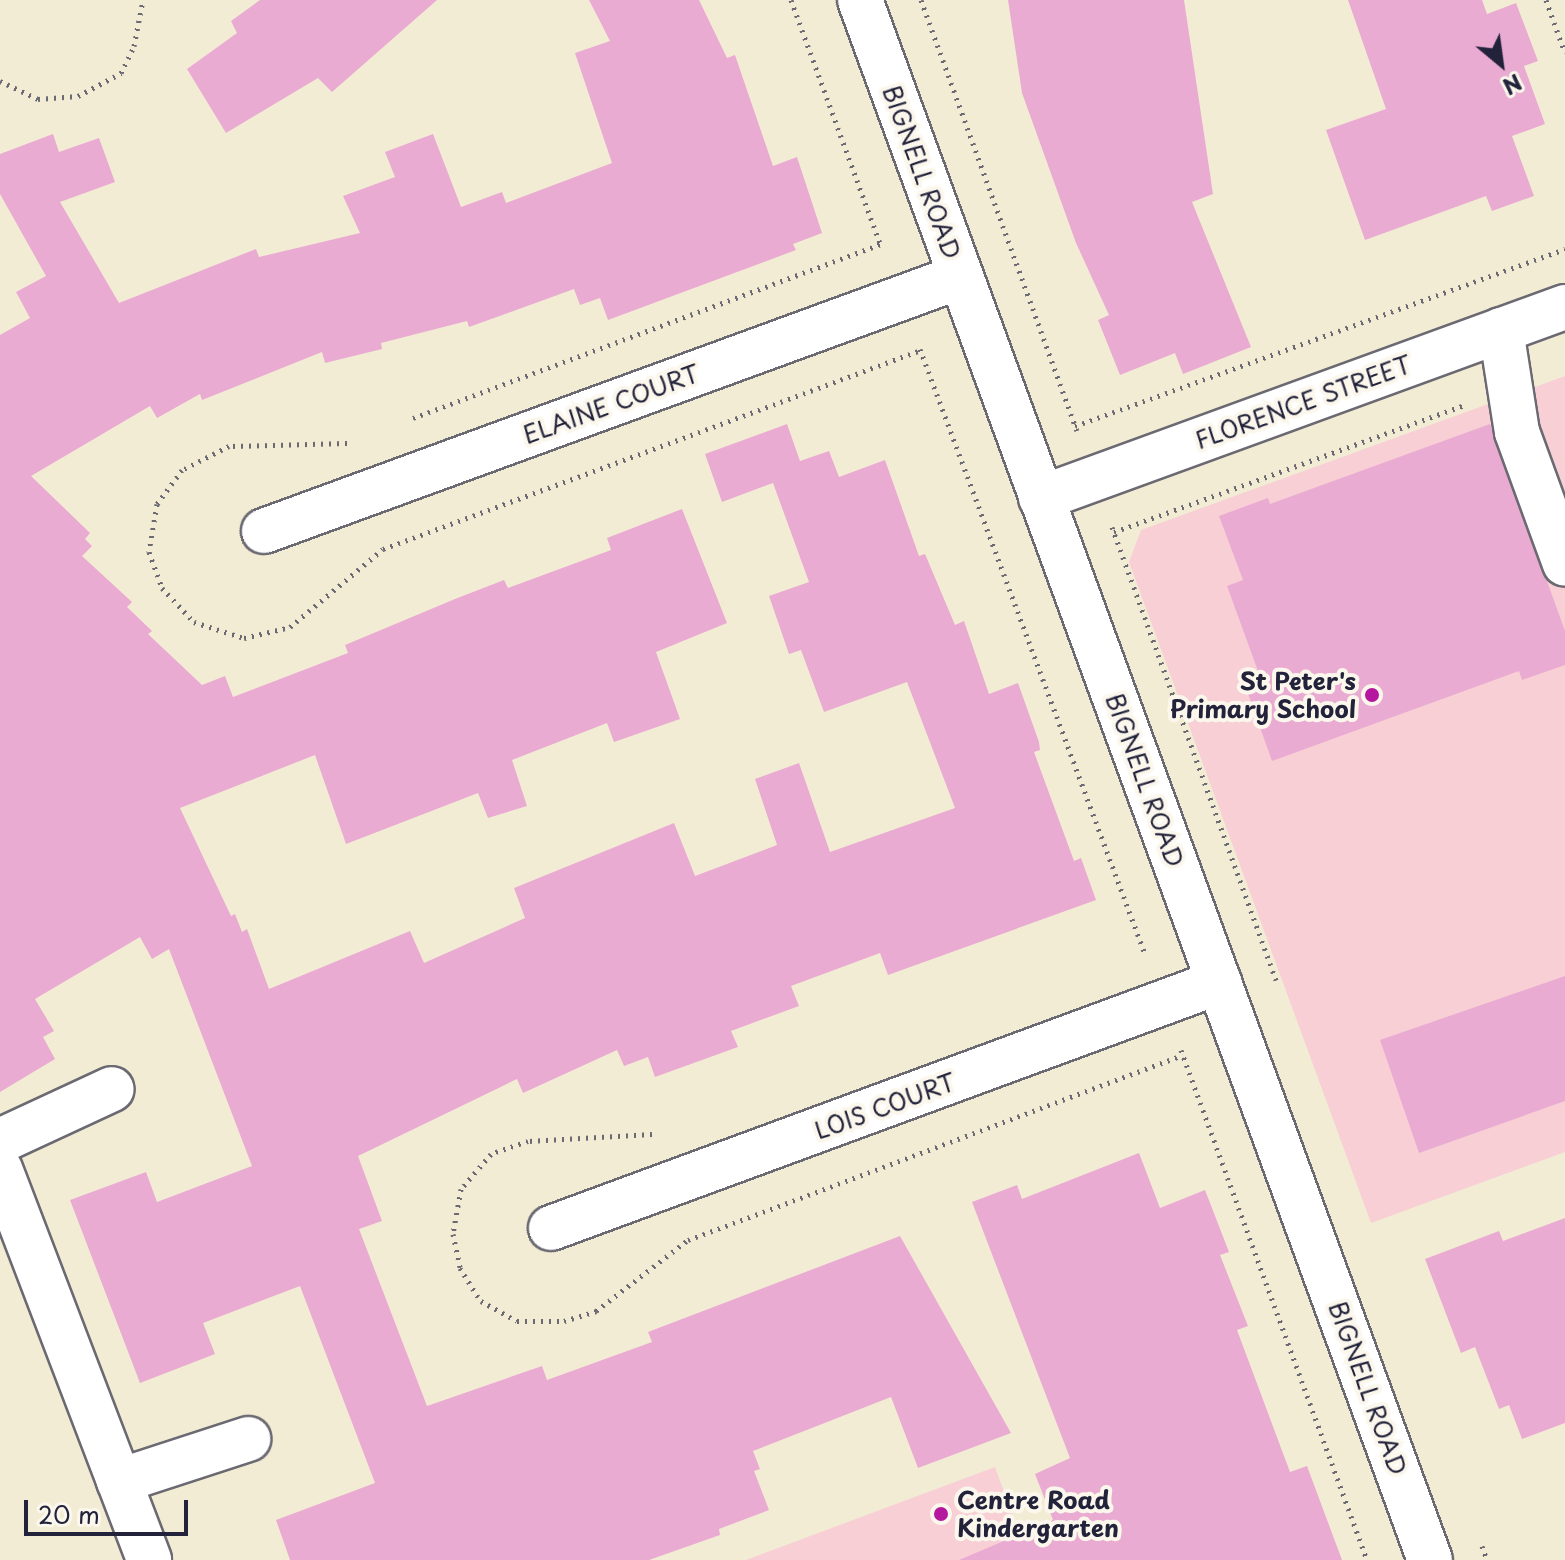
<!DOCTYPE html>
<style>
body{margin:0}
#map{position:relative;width:1565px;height:1560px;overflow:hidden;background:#f3ecd5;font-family:"Playpen Sans",sans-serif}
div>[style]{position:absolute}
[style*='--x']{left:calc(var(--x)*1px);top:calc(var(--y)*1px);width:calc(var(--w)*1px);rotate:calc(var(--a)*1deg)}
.built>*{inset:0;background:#f7cfd5}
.building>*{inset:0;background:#eaabd2}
.path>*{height:5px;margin-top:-2.5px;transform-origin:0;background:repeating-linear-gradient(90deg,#6b6971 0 2px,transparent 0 8px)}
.roads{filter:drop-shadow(2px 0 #6b6971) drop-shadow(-2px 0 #6b6971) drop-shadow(0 2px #6b6971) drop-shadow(0 -2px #6b6971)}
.minor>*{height:44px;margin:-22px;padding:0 22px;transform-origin:22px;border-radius:22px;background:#fff}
.dots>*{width:22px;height:22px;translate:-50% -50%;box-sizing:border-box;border:4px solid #fbf7ec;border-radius:50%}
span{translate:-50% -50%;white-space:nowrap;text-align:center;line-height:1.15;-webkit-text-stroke:8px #fbf7ec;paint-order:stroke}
.street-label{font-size:24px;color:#22223b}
.poi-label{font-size:24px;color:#22223b;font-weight:700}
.right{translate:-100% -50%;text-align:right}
.left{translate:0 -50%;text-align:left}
.north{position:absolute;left:1461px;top:24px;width:80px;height:80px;-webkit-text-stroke:6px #fbf7ec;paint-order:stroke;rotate:151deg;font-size:22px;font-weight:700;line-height:32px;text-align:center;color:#22223b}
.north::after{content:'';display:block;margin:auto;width:28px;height:36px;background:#22223b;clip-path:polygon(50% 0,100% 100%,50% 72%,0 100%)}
.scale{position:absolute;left:24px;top:1500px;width:164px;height:36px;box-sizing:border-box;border:4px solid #22223b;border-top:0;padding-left:10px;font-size:24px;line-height:28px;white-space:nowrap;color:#22223b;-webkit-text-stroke:6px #fbf7ec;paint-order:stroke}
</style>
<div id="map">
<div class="built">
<div style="clip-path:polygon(1565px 376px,1565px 1152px,1371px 1223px,1129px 562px,1141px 530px)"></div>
<div style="clip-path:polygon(995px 1467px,1029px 1560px,746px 1560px)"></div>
</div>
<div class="building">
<div style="clip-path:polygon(260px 0,437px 0,332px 92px,318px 78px,226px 133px,187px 69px,237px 33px,231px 21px)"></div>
<div style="clip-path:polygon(589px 0,699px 0,727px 58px,735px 55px,773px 166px,797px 157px,822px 233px,793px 244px,796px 250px,608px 320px,600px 298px,580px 305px,574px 289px,469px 327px,467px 321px,381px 343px,382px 349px,325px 363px,322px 352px,202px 400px,200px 394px,157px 418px,150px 406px,31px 476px,90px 533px,85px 539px,92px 546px,82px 556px,132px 602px,127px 607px,152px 631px,148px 634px,202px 685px,225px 676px,233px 697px,348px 653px,345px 645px,455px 599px,504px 580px,508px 588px,611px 550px,607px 538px,682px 509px,727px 623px,656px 652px,680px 719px,614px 742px,607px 723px,512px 760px,527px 806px,488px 818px,478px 793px,346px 844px,315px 755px,180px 808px,231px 916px,235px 914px,242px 932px,247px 929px,269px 989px,410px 931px,424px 963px,525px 918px,514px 888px,674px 823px,695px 876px,777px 845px,755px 779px,799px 763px,830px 852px,955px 808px,907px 682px,824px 712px,801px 650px,789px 654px,769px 596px,809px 582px,773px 483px,722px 502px,705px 454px,787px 424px,800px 461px,829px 451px,839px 477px,885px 460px,919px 556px,925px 554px,955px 625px,964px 621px,989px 694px,1018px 683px,1039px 742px,1040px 750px,1034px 752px,1074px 861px,1081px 858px,1096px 900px,888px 975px,880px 953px,791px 986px,799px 1006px,731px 1031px,738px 1047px,655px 1077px,648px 1057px,624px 1066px,617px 1050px,523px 1093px,517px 1079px,358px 1156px,382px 1221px,359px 1229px,427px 1406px,542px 1366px,547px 1380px,652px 1342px,648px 1332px,900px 1236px,1011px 1433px,918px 1468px,891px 1397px,753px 1451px,760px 1469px,754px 1471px,769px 1510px,719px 1529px,720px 1535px,649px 1560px,290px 1560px,276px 1520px,375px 1483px,300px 1286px,203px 1323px,215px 1354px,140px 1383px,70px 1200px,146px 1172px,157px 1202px,252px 1166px,169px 949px,152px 959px,140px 937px,35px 999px,54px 1031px,43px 1037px,55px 1059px,0 1092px,0 335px,30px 318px,16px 292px,46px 276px,0 194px,0 154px,53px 134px,59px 152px,99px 138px,115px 182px,60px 202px,119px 303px,256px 249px,259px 257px,360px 233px,343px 196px,395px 177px,385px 152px,433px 134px,461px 207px,502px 192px,506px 203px,612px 163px,575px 53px,610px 41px)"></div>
<div style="clip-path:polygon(1008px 0,1184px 0,1213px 194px,1192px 202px,1251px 347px,1183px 374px,1175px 353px,1120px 375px,1098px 320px,1109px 315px,1076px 243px,1022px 93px)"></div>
<div style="clip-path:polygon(1348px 0,1482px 0,1487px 14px,1516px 3px,1538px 61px,1524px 66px,1545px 124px,1512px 136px,1534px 196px,1492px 211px,1486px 196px,1365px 240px,1326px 130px,1386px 109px)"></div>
<div style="clip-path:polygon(1490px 424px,1565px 631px,1565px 665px,1522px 680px,1519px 671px,1272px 761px,1246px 688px,1262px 682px,1227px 586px,1243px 580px,1219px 516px,1268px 498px,1270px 504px)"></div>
<div style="clip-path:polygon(1565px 976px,1565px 1101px,1419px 1153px,1380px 1040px)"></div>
<div style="clip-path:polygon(1139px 1153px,1160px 1208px,1205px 1190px,1229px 1252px,1220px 1255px,1248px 1326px,1237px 1330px,1290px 1472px,1307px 1466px,1342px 1560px,959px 1560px,1053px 1520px,1035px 1474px,1070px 1458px,972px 1202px,1017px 1185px,1022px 1199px)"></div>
<div style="clip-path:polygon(1565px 1218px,1565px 1423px,1522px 1439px,1509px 1405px,1499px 1409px,1475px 1347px,1461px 1353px,1425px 1259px,1499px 1231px,1503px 1241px)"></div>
</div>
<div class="path">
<div style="--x:791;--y:0;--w:262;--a:69.9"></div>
<div style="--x:921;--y:0;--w:458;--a:70.1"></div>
<div style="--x:1546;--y:0;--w:56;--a:70.3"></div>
<div style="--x:0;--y:81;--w:42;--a:25.3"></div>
<div style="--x:38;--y:99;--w:40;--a:-4.3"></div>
<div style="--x:78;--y:96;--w:49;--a:-28.1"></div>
<div style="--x:121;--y:73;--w:30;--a:-64"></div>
<div style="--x:134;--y:46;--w:47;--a:-78.9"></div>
<div style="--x:920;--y:349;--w:645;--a:69.6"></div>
<div style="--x:413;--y:418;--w:499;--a:-20.4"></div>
<div style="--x:1075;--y:426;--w:521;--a:-19.86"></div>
<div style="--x:347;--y:443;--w:118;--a:178.5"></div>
<div style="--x:229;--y:446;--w:53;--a:152.9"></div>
<div style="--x:182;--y:470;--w:42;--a:126.3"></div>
<div style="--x:157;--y:504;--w:49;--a:99.5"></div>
<div style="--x:149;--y:552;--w:38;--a:70"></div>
<div style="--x:162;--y:588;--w:47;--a:46.7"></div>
<div style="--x:194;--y:622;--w:52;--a:17.7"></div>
<div style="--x:244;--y:638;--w:47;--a:-13.4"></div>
<div style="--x:290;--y:627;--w:121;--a:-40"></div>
<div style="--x:383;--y:549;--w:574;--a:-20.3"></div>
<div style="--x:1112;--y:527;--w:482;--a:70.1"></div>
<div style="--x:1114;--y:532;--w:371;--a:-19.9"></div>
<div style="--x:1181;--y:1050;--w:543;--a:69.96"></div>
<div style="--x:652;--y:1134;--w:124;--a:176.8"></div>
<div style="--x:528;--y:1141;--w:39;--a:161"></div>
<div style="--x:491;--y:1154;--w:46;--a:130.6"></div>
<div style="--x:461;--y:1189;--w:46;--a:100.1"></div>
<div style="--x:453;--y:1234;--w:35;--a:78"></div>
<div style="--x:460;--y:1268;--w:39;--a:58"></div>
<div style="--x:481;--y:1301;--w:41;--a:29.1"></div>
<div style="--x:517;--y:1321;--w:47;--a:0"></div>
<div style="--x:564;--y:1321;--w:34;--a:-17"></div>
<div style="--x:596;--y:1311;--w:116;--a:-37.7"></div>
<div style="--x:688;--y:1240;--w:528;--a:-20.49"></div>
<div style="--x:1482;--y:1546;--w:15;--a:70"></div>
</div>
<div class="roads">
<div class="minor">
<div style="--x:860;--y:0;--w:1661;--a:69.93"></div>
<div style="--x:1501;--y:330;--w:103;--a:81.1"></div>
<div style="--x:1517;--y:432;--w:140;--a:70"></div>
<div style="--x:1041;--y:498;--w:558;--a:-20.03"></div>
<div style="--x:264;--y:531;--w:740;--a:-20.08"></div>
<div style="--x:0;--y:1141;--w:123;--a:-24.9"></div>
<div style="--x:0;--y:1169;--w:418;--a:69.1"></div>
<div style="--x:551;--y:1228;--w:712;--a:-20.22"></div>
<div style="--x:119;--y:1481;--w:136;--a:-18"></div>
</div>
</div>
<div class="dots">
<div style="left:1372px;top:695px;background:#b5179e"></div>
<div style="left:941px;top:1514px;background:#b5179e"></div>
</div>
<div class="street-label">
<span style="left:922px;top:172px;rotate:70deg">BIGNELL ROAD</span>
<span style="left:1303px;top:402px;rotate:-20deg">FLORENCE STREET</span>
<span style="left:611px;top:404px;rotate:-20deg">ELAINE COURT</span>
<span style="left:1145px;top:780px;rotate:70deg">BIGNELL ROAD</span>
<span style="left:885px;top:1106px;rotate:-20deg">LOIS COURT</span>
<span style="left:1368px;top:1388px;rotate:70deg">BIGNELL ROAD</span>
</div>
<div class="poi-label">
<span class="right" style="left:1356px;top:695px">St Peter's<br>Primary School</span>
<span class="left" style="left:957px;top:1514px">Centre Road<br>Kindergarten</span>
</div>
<div class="north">N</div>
<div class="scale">20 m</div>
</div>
